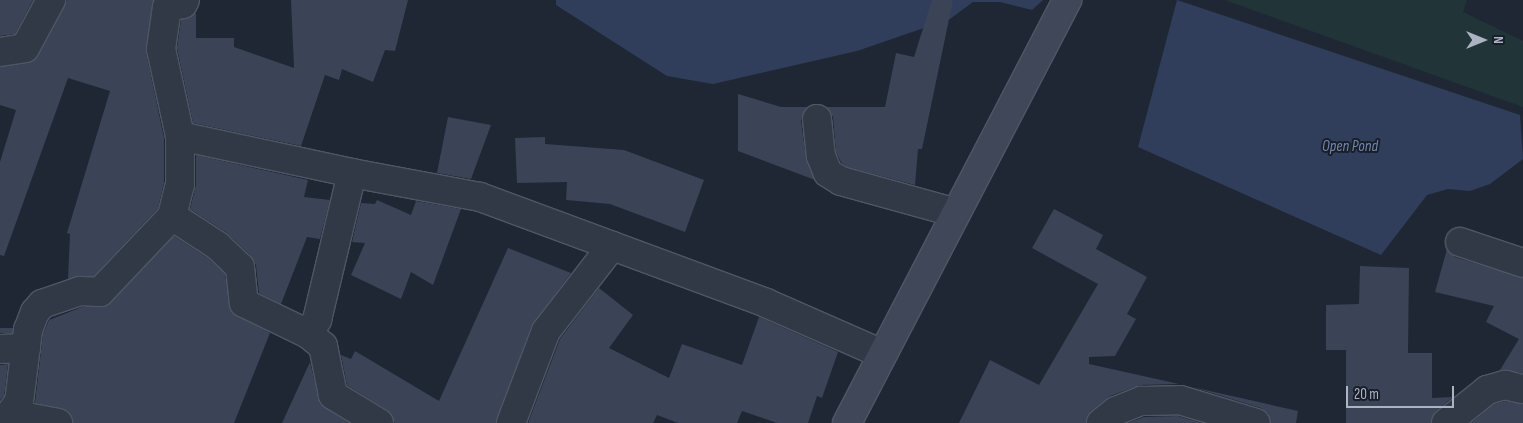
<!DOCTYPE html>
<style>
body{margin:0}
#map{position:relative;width:1523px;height:423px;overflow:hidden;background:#1f2735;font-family:"Sofia Sans Condensed",sans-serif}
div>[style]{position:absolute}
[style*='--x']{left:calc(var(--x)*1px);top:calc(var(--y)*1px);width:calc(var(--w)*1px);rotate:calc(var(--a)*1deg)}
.green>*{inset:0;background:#213438}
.water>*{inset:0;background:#303e5b}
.building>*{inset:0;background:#3a4456;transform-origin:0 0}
.roads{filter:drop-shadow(1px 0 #4f5664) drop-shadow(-1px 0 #4f5664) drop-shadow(0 1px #4f5664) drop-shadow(0 -1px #4f5664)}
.street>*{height:28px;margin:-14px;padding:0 14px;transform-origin:14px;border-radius:14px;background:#323946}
.secondary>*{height:28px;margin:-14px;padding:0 14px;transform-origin:14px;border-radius:14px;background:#404759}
span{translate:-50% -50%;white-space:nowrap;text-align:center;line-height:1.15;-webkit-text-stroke:4px #181e2a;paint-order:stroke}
.water-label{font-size:16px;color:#7387ad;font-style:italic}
.north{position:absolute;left:1458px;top:15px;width:50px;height:50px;-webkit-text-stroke:4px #181e2a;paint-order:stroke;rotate:90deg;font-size:14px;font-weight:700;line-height:20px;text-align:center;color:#acb3c3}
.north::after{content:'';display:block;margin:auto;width:18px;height:22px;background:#acb3c3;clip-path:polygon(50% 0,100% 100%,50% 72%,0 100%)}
.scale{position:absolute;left:1346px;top:386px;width:108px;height:22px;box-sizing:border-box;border:2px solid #acb3c3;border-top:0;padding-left:6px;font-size:15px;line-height:18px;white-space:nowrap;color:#acb3c3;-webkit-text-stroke:4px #181e2a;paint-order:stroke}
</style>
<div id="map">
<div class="green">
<div style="clip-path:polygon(1225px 0,1467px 0,1463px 12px,1523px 41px,1523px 107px)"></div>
</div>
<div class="water">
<div style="clip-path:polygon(556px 0,1043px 0,1032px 10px,1000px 2px,973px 2px,950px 19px,857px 51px,713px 84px,667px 76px,556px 5px)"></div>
<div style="clip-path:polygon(1177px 0,1520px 115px,1523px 159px,1490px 184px,1470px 191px,1448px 189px,1427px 195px,1381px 255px,1138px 147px)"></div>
</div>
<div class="building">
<div style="clip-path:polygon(0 0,33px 0,15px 34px,0 36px)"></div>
<div style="clip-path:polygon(67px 0,154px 0,146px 52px,164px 138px,164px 183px,158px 208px,94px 276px,68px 279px,70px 234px,67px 233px,110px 91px,68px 78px,4px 256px,0 255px,0 162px,16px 110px,0 105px,0 67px,34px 60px)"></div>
<div style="clip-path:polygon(291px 0,408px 0,395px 51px,385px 50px,373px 82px,342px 69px,339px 80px,325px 75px,301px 146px,193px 123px,177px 48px,181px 20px,196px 13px,196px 38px,234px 38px,234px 47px,294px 68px)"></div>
<div style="clip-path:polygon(932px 0,953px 0,922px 149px,918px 149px,915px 185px,847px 167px,841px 162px,836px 152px,833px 117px,827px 107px,885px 107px,896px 53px,914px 57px)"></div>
<div style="clip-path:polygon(738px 94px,781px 107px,807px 107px,801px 121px,806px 158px,815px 180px,738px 151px)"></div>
<div style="clip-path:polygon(448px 117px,491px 125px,471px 179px,437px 173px)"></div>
<div style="clip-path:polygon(545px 137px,545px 144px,624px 150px,704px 180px,685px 232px,610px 204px,566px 200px,567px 182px,517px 183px,515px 138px)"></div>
<div style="clip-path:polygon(196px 155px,308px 180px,304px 197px,330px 200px,320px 239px,307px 237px,281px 304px,259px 293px,256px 265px,251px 256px,227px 233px,190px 209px,196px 185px)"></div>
<div style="clip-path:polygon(377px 200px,411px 215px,416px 201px,461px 209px,433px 285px,411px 272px,401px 299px,351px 275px,365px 243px,352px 242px,361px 203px,375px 204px)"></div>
<div style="clip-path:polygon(1054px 209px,1103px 235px,1096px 249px,1147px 277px,1127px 314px,1136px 319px,1115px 356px,1089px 357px,1089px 364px,1179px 384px,1140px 385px,1110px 396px,1091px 411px,1086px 423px,959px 423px,990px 360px,1039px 385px,1098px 284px,1032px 248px)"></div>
<div style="clip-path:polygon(174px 236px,208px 258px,225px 274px,232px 312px,270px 333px,234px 423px,73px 423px,68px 411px,35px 403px,43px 334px,49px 320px,82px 307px,106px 306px)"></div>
<div style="clip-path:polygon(508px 248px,571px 273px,532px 325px,496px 423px,395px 423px,387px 410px,347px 385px,341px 355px,351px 359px,355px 351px,439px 401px)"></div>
<div style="clip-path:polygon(1447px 249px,1455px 257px,1523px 278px,1523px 373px,1500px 370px,1519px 339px,1486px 322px,1494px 306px,1435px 292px)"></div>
<div style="clip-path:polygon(1360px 266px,1409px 268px,1408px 353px,1432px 353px,1432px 398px,1453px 397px,1436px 411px,1431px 423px,1346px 423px,1346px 350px,1326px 350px,1326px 305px,1359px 304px)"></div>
<div style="clip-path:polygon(599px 288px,633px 315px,609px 348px,669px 378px,682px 344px,742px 365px,759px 317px,838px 352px,822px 398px,817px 396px,808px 423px,777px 423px,742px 411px,737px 423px,678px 423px,657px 415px,653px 423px,528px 423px,560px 339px)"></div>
<div style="left:0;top:328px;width:13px;height:5px"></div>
<div style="clip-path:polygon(310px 362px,320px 404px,349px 423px,282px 423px)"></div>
<div style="clip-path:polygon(8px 364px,4px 396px,0 400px,0 365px)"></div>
<div style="clip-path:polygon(1192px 387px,1298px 411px,1296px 423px,1271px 423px,1268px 413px,1261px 408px)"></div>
<div style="clip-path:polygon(1505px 401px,1523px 404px,1523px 423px,1471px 423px,1494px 404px)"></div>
<div style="clip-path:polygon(1178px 416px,1202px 423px,1128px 423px,1144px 417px)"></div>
</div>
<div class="roads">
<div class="street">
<div style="--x:0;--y:52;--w:25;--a:-9"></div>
<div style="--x:25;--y:48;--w:55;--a:-61.6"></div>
<div style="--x:817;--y:119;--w:37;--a:84"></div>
<div style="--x:821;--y:156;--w:18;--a:68"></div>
<div style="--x:828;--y:173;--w:15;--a:32"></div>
<div style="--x:841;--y:181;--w:119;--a:15.5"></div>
<div style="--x:180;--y:136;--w:176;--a:12.1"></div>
<div style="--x:172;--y:216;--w:55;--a:33.1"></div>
<div style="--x:218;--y:246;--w:30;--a:44"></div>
<div style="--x:240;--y:267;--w:36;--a:84"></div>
<div style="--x:244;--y:303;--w:71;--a:25.8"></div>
<div style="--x:1460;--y:242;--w:66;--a:18.4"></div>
<div style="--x:0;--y:349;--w:26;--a:-2"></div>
<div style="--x:11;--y:414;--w:48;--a:10.8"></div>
<div style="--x:3;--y:423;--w:26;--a:-53"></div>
<div style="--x:19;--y:402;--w:73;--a:-82.9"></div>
<div style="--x:28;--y:330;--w:19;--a:-69"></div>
<div style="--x:35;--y:312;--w:11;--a:-49"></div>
<div style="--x:42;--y:304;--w:40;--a:-18.9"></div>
<div style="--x:80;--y:291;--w:20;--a:3"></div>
<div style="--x:100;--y:292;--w:105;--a:-46.5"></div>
<div style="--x:172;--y:216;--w:32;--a:-76"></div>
<div style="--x:180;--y:185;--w:49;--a:-90"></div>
<div style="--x:180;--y:136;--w:89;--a:-102.3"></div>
<div style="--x:161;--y:49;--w:42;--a:-81.9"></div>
<div style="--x:167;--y:7;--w:16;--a:-11"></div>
<div style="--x:183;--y:4;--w:4;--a:-63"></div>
<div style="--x:379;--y:423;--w:54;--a:-148.7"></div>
<div style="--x:333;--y:395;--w:50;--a:-101.5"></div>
<div style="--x:323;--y:346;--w:19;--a:-141"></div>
<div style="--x:308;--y:334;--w:17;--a:-57"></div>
<div style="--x:317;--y:320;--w:151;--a:-76.6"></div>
<div style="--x:352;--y:173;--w:130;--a:10.6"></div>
<div style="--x:480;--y:197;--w:305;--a:20.3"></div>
<div style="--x:766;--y:303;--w:127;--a:23.7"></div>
<div style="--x:511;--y:423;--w:98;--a:-69.2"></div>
<div style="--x:546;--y:331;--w:108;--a:-52.2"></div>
<div style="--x:1101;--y:423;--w:19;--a:-39"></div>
<div style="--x:1116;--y:411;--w:27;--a:-22"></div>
<div style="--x:1141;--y:401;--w:39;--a:-1"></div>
<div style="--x:1180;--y:400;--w:79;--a:16.8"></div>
<div style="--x:1446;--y:423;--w:53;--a:-38.8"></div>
<div style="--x:1487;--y:390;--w:19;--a:-16"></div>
<div style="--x:1505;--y:385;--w:18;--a:13"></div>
</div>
<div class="secondary">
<div style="--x:847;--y:423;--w:477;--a:-62.5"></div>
</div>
</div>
<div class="water-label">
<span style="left:1350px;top:147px">Open Pond</span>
</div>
<div class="north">N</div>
<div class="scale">20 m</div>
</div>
